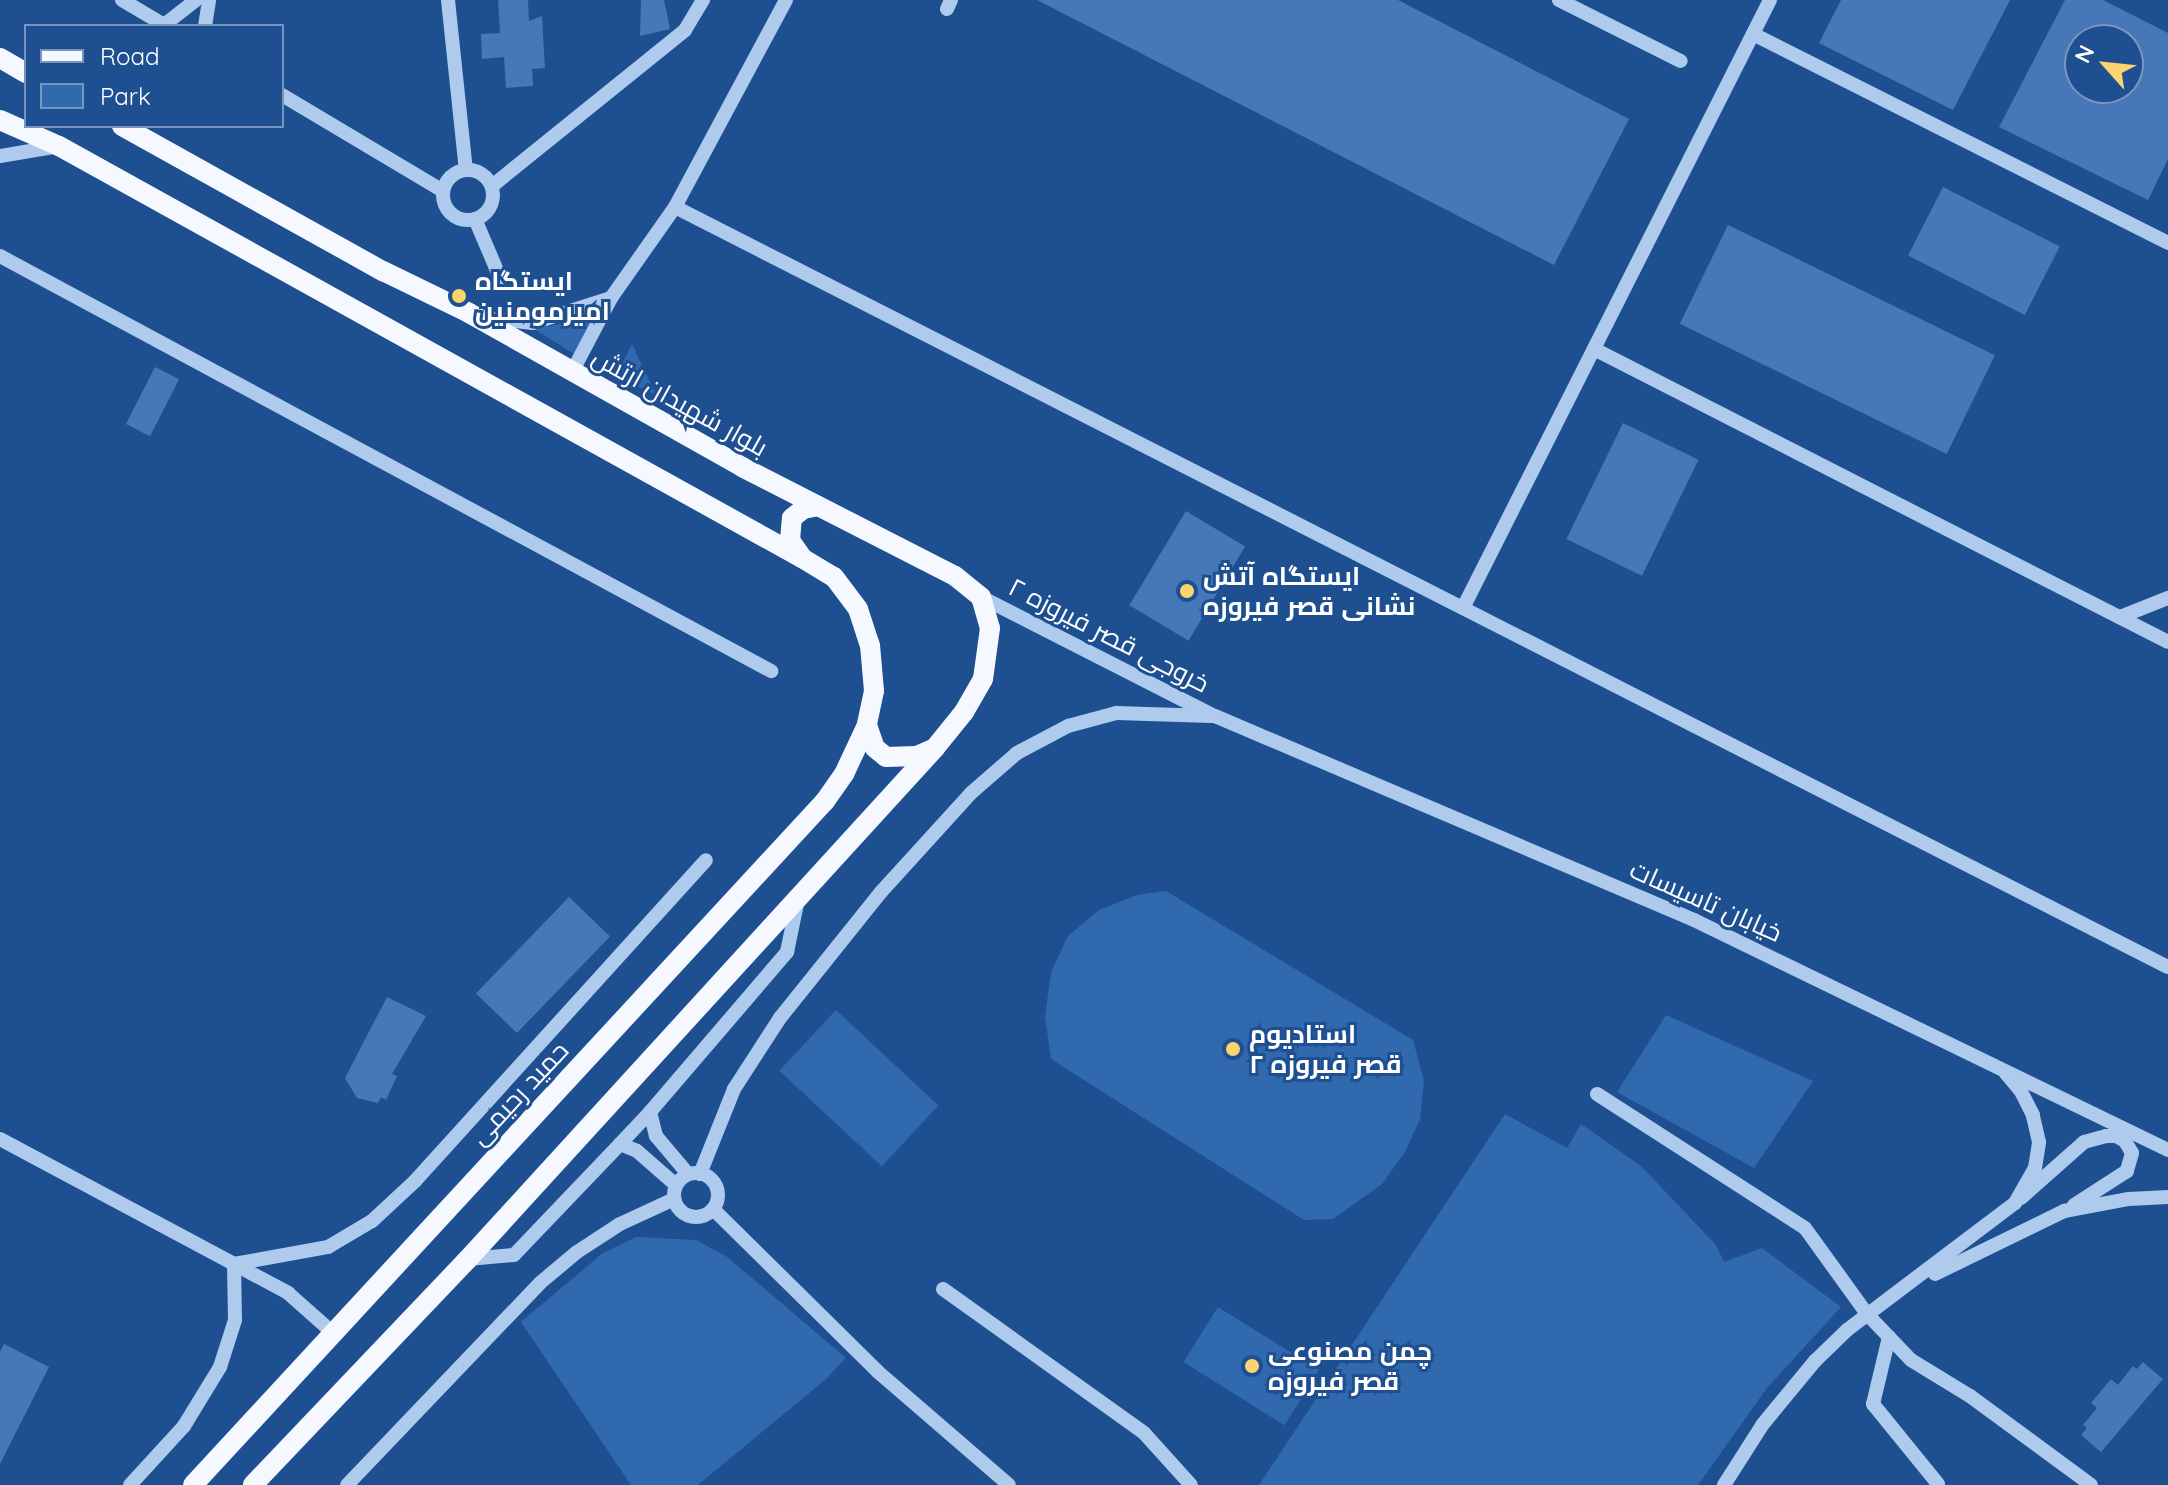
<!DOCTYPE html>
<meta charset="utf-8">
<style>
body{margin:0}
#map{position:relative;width:2168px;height:1485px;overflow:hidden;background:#1e4f91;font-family:Quicksand,Cairo,sans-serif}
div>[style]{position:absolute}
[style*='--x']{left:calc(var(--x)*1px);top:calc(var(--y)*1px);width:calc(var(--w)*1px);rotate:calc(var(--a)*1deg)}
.green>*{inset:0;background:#3169af;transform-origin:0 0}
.building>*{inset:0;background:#4678b9;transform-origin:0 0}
.minor>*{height:14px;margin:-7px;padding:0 7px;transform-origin:7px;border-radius:7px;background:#aecbee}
.minor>.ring{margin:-7px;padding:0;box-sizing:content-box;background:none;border:14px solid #aecbee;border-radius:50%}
.major>*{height:20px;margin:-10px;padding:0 10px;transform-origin:10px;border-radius:10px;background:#f5f9ff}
.dots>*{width:22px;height:22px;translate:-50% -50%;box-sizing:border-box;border:4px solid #1e4f91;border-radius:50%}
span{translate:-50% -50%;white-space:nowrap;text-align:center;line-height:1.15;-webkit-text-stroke:6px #1e4f91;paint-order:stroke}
.poi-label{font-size:26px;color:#fff;font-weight:700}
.left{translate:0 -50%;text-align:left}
.street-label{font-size:26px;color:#fff}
.legend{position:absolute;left:24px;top:24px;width:260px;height:104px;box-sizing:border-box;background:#1e4f91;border:2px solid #7895bd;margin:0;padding:10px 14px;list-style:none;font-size:24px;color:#fff}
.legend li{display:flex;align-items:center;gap:16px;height:40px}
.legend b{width:40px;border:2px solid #7895bd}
.north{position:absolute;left:2064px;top:24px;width:80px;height:80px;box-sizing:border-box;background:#1e4f91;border:2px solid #7895bd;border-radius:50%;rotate:297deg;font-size:22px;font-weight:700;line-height:32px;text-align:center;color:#fff}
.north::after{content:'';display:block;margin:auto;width:28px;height:36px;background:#fcd46e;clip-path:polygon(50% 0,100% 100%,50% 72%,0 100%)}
</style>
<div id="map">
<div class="green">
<div style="clip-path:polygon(596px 317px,576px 355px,534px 329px)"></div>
<div style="clip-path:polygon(632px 344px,656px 395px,616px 376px)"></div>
<div style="clip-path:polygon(1166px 891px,1413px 1040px,1424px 1081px,1420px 1119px,1405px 1152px,1382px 1184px,1333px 1219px,1304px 1220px,1051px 1059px,1045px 1017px,1051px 972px,1068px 936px,1099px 910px,1137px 895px)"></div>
<div style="left:836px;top:1010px;width:140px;height:83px;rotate:43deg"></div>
<div style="clip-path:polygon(1666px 1015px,1813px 1081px,1754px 1168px,1617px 1092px)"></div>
<div style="clip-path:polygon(1505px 1114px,1567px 1148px,1581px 1124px,1641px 1166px,1716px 1245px,1724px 1262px,1762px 1248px,1841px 1307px,1767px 1388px,1698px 1485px,1259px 1485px)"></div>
<div style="clip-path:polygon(636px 1237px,696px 1240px,726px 1256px,846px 1358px,826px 1379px,698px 1485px,631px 1485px,521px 1322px,603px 1253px)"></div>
<div style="left:1218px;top:1307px;width:119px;height:65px;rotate:32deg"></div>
</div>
<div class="building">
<div style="clip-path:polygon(498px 0,528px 0,529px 21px,542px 16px,545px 68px,532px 69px,533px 86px,506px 88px,504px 57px,482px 59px,481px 34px,500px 33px)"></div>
<div style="clip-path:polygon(641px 0,664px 0,670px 29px,640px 36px)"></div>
<div style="clip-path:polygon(1037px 0,1398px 0,1629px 119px,1554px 265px)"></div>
<div style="clip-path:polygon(1841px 0,2010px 0,1953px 110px,1819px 43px)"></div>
<div style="clip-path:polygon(evenodd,2065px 0,2103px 0,2168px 33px,2168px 159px,2148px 200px,1999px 127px,2065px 0,2080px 40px,2128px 40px,2128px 88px,2080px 88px,2080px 40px)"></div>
<div style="left:1943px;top:187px;width:131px;height:77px;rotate:27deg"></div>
<div style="left:1728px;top:225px;width:297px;height:110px;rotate:26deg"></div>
<div style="left:155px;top:367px;width:27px;height:64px;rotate:27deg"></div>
<div style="left:1623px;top:423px;width:84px;height:129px;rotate:26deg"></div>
<div style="left:1186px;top:511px;width:69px;height:110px;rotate:31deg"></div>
<div style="left:569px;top:897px;width:57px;height:134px;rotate:44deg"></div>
<div style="clip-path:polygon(387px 997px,426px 1016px,392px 1074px,397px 1076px,386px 1100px,381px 1097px,378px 1103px,357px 1098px,345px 1078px)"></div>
<div style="clip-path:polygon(4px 1344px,49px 1367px,0 1464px,0 1352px)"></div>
<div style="clip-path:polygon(2143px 1362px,2163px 1379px,2101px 1452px,2081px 1435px,2087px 1428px,2083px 1425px,2097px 1408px,2091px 1403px,2111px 1379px,2118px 1385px,2133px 1366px,2137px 1369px)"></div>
</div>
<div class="minor">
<div style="--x:122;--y:0;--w:51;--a:30.6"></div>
<div style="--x:448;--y:0;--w:171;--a:84"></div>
<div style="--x:1559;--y:0;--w:136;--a:26.6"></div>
<div style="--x:947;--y:9;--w:10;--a:-66"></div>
<div style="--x:164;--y:25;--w:41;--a:-38"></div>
<div style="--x:205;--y:26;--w:26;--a:-81"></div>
<div style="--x:1753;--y:34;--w:465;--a:26.7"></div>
<div style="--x:282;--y:95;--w:187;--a:30.8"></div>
<div style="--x:0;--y:156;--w:60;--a:-9.6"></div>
<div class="ring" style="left:443px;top:170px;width:36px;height:36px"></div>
<div style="--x:492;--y:186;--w:248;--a:-38.9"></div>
<div style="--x:685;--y:30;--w:35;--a:-59"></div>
<div style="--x:675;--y:207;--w:1675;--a:26.98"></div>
<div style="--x:475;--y:219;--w:66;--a:66.9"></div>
<div style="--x:0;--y:256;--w:876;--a:28.29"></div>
<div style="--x:488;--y:318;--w:45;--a:6.3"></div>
<div style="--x:533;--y:323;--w:82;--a:-17.8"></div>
<div style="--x:1594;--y:349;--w:644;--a:27.04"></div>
<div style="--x:572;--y:372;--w:84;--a:-62.2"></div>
<div style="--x:611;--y:298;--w:111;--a:-54.9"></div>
<div style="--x:675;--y:207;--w:235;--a:-61.8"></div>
<div style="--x:981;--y:597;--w:263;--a:27"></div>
<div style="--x:1215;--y:716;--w:521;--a:23.07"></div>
<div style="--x:1694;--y:920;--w:527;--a:25.88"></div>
<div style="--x:1463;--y:608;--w:681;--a:-63.21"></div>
<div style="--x:2120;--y:617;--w:52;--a:-21.6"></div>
<div style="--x:1597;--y:1094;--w:247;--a:32.8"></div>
<div style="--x:1805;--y:1228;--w:106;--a:54.2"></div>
<div style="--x:1867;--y:1314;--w:64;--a:46.3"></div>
<div style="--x:1911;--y:1360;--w:69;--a:31.4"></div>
<div style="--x:1970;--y:1396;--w:150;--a:36.3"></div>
<div style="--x:0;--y:1139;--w:327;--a:28.1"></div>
<div style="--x:288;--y:1293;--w:60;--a:41.6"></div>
<div style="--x:620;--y:1144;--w:44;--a:-46.8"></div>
<div class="ring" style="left:674px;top:1173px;width:30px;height:30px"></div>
<div style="--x:688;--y:1174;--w:50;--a:-130.1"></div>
<div style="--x:656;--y:1136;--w:25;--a:-104"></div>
<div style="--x:650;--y:1112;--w:211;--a:-49.4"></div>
<div style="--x:787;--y:952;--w:54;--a:-78.3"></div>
<div style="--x:700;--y:1174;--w:92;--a:-68.2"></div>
<div style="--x:734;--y:1089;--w:85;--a:-57.1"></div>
<div style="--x:780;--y:1018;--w:161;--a:-51.3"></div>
<div style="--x:881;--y:892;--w:134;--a:-47.7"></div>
<div style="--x:971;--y:793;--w:61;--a:-41"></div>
<div style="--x:1017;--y:753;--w:58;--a:-27.9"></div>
<div style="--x:1068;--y:726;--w:50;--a:-15.2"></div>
<div style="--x:1116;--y:713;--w:95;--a:1.8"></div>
<div style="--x:2021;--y:1198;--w:84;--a:-41.6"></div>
<div style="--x:2084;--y:1142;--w:23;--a:-15"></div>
<div style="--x:2106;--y:1136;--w:10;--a:0"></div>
<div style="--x:2116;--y:1136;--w:10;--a:29"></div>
<div style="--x:2125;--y:1141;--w:14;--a:60"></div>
<div style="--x:2132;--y:1153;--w:19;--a:106"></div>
<div style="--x:2127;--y:1171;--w:63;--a:147.3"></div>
<div style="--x:713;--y:1209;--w:231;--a:44.6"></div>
<div style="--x:877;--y:1371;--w:174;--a:40.8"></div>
<div style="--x:468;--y:1259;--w:46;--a:-5"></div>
<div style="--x:514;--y:1255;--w:153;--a:-46.3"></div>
<div style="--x:620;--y:1144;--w:18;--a:22"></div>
<div style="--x:637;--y:1151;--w:52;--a:41.1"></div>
<div style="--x:1935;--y:1274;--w:144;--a:-26"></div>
<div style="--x:2064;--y:1211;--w:66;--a:-10.5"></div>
<div style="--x:2129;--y:1199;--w:39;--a:-3"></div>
<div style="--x:943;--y:1289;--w:247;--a:35.6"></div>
<div style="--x:1144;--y:1433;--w:70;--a:47.9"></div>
<div style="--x:1889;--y:1337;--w:69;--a:103.4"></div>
<div style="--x:1873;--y:1404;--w:103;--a:50.9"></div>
<div style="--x:130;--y:1485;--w:80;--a:-47.5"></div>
<div style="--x:184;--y:1426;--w:69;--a:-58.6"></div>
<div style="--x:220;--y:1367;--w:49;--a:-72.3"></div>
<div style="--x:235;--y:1320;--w:56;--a:-91"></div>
<div style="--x:234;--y:1264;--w:96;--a:-10.3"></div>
<div style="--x:328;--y:1247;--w:51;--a:-30.6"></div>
<div style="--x:372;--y:1221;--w:59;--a:-42.9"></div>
<div style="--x:415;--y:1181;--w:433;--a:-47.8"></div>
<div style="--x:347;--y:1485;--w:279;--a:-46.3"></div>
<div style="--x:540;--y:1283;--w:48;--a:-40"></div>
<div style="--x:577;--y:1252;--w:51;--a:-33.1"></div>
<div style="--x:620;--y:1224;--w:60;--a:-24.8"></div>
<div style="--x:1724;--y:1485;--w:72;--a:-57.4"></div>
<div style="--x:1763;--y:1424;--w:82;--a:-50.5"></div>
<div style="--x:1815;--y:1361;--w:45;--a:-44.1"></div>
<div style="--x:1847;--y:1330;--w:211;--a:-37.1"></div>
<div style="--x:2015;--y:1203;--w:40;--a:-60.3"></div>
<div style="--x:2035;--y:1168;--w:26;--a:-81"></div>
<div style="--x:2039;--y:1142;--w:28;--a:-103"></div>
<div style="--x:2033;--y:1115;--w:28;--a:-117"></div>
<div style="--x:2020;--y:1090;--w:23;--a:-130"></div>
</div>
<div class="major">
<div style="--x:0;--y:58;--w:30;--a:30"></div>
<div style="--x:0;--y:120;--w:64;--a:23.8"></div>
<div style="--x:59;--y:146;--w:850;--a:29.01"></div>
<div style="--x:802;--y:558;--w:37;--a:31"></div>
<div style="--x:834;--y:577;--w:40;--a:53"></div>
<div style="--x:858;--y:609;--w:38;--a:72"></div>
<div style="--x:870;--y:645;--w:46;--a:85"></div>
<div style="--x:874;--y:691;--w:35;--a:102"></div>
<div style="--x:867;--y:725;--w:54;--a:115.1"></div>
<div style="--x:844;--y:774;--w:33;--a:125"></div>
<div style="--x:825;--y:801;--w:931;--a:132.74"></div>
<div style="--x:122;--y:126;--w:299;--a:29.1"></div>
<div style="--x:383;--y:271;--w:96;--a:26"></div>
<div style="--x:469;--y:313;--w:313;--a:29.4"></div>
<div style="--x:742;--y:467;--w:239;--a:27.1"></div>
<div style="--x:955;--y:576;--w:33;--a:39"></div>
<div style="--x:981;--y:597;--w:32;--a:74"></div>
<div style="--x:990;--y:628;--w:51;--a:97.8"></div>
<div style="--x:983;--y:679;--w:38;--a:120"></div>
<div style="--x:964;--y:712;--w:46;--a:128.9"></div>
<div style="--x:935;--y:748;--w:692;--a:132.42"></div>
<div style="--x:468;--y:1259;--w:312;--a:133.6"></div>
<div style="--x:801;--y:556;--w:19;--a:-125"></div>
<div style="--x:790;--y:540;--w:22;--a:-85"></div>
<div style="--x:792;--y:518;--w:14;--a:-39"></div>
<div style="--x:803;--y:509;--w:15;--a:-11"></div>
<div style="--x:867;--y:725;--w:24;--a:71"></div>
<div style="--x:875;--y:748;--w:14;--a:39"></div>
<div style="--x:886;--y:757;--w:31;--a:-2"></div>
<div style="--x:917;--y:756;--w:17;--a:-24"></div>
</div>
<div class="dots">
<div style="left:459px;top:296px;background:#fcd46e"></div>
<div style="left:1187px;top:591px;background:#fcd46e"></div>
<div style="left:1233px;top:1049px;background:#fcd46e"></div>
<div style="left:1252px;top:1366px;background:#fcd46e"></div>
</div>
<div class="poi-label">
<span class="left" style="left:475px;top:296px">ایستگاه<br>امیرمومنین</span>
<span class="left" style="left:1203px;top:591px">ایستگاه آتش<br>نشانی قصر فیروزه</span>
<span class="left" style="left:1249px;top:1049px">استادیوم<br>قصر فیروزه ۲</span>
<span class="left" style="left:1268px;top:1366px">چمن مصنوعی<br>قصر فیروزه</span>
</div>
<div class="street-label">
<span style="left:680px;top:402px;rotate:29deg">بلوار شهیدان ارتش</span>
<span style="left:1109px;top:635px;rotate:27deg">خروجی قصر فیروزه ۲</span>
<span style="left:1706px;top:901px;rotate:24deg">خیابان تاسیسات</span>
<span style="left:519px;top:1093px;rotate:-47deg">حمید رحیمی</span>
</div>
<ul class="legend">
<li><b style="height:10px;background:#f5f9ff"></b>Road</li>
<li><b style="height:22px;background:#3169af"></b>Park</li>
</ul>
<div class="north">N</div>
</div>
